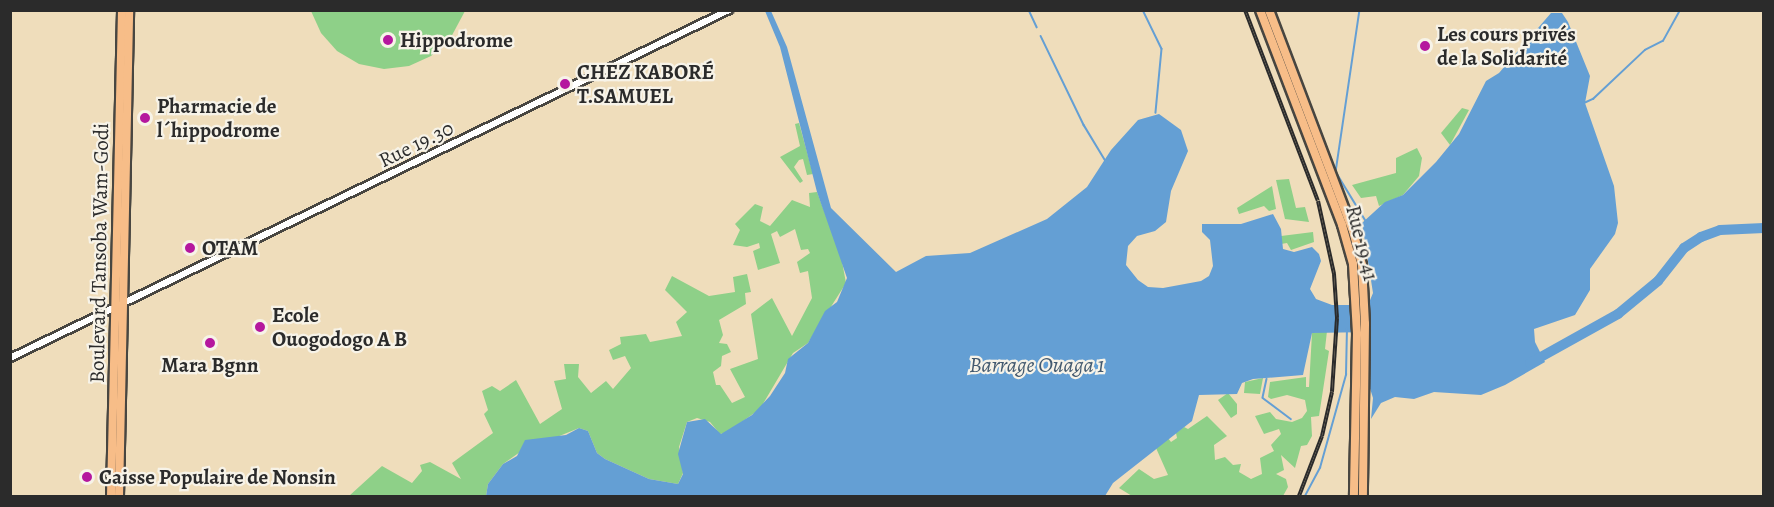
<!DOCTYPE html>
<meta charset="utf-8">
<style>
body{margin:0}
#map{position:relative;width:1774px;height:507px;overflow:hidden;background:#efddbb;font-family:Alegreya,serif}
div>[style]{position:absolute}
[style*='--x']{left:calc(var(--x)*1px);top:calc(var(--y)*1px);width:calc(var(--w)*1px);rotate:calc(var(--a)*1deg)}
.green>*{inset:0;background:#8ed088}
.water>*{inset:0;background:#649fd4}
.stream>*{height:1.5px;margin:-0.75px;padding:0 0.75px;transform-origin:0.75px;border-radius:0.75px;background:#649fd4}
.river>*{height:10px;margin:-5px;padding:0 5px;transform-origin:5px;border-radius:5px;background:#649fd4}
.roads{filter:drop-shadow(2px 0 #484641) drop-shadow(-2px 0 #484641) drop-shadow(0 2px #484641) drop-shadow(0 -2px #484641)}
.minor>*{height:6px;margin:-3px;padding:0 3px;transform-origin:3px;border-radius:3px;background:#fff}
.major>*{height:8px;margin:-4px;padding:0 4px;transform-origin:4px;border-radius:4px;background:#f7bd88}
.rail>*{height:4px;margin-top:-2px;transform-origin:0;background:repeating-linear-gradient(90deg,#f7f3e8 0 4.5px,#2b2b2b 0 9px);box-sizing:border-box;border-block:2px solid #2b2b2b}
.dots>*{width:16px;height:16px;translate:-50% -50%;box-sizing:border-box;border:3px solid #f7f3e8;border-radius:50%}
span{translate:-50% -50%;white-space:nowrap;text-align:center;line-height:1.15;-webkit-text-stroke:4.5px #f7f3e8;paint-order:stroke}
.poi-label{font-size:21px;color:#2b2b2b;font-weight:700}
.left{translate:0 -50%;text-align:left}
.street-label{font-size:21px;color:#2b2b2b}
.water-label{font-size:22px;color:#42596f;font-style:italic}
.frame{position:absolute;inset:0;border:12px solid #2b2b2b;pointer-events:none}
</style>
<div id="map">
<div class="green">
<div style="clip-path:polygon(311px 11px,311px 10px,465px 11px,450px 39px,431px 56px,409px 66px,384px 69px,359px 64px,337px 51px,321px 33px)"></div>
<div style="clip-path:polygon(1462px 108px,1469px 110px,1450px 145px,1441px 133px)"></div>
<div style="clip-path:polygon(799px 123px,813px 174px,807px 175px,803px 159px,799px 160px,794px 167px,803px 181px,800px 183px,780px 157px,800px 146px,795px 124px)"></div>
<div style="clip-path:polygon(1417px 148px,1422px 158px,1419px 176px,1403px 195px,1379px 206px,1376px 196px,1361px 198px,1352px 185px,1396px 173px,1396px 158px)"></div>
<div style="clip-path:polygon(1289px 179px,1296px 208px,1305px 207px,1309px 222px,1285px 219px,1276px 180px)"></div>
<div style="clip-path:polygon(1272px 186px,1276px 209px,1269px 211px,1264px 206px,1239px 214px,1237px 208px)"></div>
<div style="clip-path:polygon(817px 192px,841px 256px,846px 283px,808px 343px,793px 353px,760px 409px,726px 433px,720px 434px,710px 422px,697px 418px,687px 422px,679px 447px,683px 473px,678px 484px,649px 479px,605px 459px,597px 453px,588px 431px,579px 428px,520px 452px,503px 464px,488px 484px,486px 496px,349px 496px,382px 466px,412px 483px,422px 471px,420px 465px,430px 462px,461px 479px,452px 463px,493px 433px,484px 414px,488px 410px,482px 391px,492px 386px,500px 391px,516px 380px,540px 424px,562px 409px,554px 381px,566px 379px,564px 364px,579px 364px,578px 377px,591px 393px,606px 381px,613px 389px,631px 368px,625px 356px,613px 360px,609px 350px,621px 344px,620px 337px,646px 334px,650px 342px,682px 336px,676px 322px,687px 312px,665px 290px,672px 276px,709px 296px,735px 292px,733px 277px,747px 274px,751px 292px,745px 293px,746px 304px,719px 320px,723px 335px,719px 343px,727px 344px,731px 352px,722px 356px,721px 366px,713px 372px,716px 385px,720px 385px,732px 403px,745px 397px,730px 369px,758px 359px,751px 314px,772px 298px,792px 336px,812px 298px,808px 271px,800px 273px,797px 262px,810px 253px,808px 249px,801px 250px,795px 229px,780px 237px,777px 231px,771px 234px,780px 263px,758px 270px,753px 251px,760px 248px,759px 243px,747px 247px,733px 245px,740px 230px,735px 224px,755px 204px,763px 207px,760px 221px,770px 226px,792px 200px,810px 207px,809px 193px)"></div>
<div style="clip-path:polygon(1313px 232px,1314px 242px,1291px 250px,1287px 243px,1281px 244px,1281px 236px)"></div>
<div style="clip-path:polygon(1327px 331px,1325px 349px,1329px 351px,1319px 416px,1311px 417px,1312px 436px,1307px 445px,1301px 446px,1295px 468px,1281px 455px,1284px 470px,1276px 474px,1286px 479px,1288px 487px,1283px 496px,1132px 496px,1119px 488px,1139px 469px,1154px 479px,1168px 475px,1156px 448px,1168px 438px,1171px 442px,1177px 438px,1176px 433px,1184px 427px,1188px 429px,1207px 416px,1227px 436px,1214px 445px,1215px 460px,1225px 457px,1233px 465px,1241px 464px,1239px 472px,1251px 479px,1262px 474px,1260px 458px,1274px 451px,1271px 445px,1281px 434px,1279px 429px,1264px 434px,1255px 416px,1270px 412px,1276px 419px,1292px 422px,1302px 418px,1307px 411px,1305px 400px,1287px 395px,1271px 399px,1268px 397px,1270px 382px,1306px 377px,1306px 387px,1309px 387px,1312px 333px)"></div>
<div style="clip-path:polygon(1263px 378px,1260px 394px,1244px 393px,1245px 382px)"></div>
<div style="clip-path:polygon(1228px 393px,1237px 404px,1237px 414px,1231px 418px,1218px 400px)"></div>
</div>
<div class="water">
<div style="clip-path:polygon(765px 11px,771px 11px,787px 47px,831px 208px,896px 272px,926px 256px,970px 253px,1047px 219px,1087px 187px,1111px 150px,1138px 120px,1159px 114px,1181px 130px,1188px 151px,1171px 191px,1166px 222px,1155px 231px,1137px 236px,1128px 246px,1126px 265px,1138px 280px,1148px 287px,1163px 288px,1201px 281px,1209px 276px,1213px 266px,1210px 240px,1202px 232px,1202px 224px,1241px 224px,1273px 214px,1281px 229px,1283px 249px,1294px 252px,1312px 247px,1319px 254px,1321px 261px,1310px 289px,1316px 299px,1332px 305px,1368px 305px,1373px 293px,1362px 223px,1385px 202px,1403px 195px,1436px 162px,1459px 134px,1486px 81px,1499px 73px,1551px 13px,1562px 13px,1568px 22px,1590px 76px,1585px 103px,1614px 186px,1618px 223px,1615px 234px,1590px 269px,1590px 290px,1575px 315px,1534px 329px,1535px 342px,1545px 362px,1505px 385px,1481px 395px,1434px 392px,1414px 399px,1395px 397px,1381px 403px,1371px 419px,1373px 398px,1368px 382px,1371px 332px,1312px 333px,1303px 375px,1253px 379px,1242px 383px,1237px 394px,1199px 395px,1192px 421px,1113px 483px,1105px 496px,486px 496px,488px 484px,503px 464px,517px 456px,525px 440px,566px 435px,579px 428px,588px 431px,597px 453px,605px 459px,649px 479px,678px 484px,683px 474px,678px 454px,687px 422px,705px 419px,721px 434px,752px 415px,770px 396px,785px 373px,788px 359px,808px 343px,825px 311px,837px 302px,847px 278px,817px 192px,780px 47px)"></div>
</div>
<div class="stream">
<div style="--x:1029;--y:10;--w:19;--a:65"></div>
<div style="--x:1143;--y:10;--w:43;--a:64"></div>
<div style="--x:1162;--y:49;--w:64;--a:95.4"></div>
<div style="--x:1360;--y:10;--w:164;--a:98.4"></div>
<div style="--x:1336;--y:172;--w:57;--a:58.5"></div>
<div style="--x:1041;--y:36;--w:99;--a:64.2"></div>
<div style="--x:1084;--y:125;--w:44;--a:58.8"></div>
<div style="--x:1584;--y:103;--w:10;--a:-24"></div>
<div style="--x:1593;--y:99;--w:71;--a:-43.3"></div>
<div style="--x:1645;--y:50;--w:20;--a:-27"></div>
<div style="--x:1663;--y:41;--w:35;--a:-61"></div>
<div style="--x:1267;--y:379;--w:19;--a:102"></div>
<div style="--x:1263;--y:398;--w:35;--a:37"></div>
<div style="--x:1305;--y:496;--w:32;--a:-62"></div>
<div style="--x:1320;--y:468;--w:97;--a:-74.4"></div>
<div style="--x:1346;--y:375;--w:46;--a:-88.8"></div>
</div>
<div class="river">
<div style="--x:1530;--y:363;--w:101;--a:-29.1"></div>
<div style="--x:1618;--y:314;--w:52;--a:-39.5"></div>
<div style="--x:1658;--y:281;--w:42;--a:-51.8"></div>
<div style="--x:1684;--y:248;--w:20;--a:-33"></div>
<div style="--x:1701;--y:237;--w:20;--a:-20"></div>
<div style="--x:1720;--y:230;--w:44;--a:-2.6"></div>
</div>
<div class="roads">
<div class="minor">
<div style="--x:10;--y:358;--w:799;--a:-25.83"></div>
</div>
<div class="major">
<div style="--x:1260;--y:10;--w:230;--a:69.1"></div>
<div style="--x:1342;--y:225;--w:41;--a:74.2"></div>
<div style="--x:1353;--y:264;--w:70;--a:86.7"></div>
<div style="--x:1357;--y:334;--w:162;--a:91.1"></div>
<div style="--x:1269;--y:10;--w:236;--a:69.2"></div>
<div style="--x:1353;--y:231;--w:35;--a:75"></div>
<div style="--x:1362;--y:265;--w:59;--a:87.1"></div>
<div style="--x:1365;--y:324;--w:172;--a:90.7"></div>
<div style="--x:111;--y:496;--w:486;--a:-88.7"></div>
<div style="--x:119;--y:496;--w:486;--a:-88.8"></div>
</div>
</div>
<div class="rail">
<div style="--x:1245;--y:10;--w:204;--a:69.1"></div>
<div style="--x:1318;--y:201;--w:75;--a:77.6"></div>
<div style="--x:1334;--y:274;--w:44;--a:86.1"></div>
<div style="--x:1337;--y:318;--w:74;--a:93.9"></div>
<div style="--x:1332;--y:392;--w:45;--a:102.8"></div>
<div style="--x:1322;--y:436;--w:64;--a:111"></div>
</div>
<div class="dots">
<div style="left:388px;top:40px;background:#b5179e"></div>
<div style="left:1425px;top:46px;background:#b5179e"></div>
<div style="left:565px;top:84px;background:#b5179e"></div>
<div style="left:145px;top:118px;background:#b5179e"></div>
<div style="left:190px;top:248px;background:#b5179e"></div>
<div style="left:260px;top:327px;background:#b5179e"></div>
<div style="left:210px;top:343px;background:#b5179e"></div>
<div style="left:87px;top:477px;background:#b5179e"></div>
</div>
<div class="poi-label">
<span class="left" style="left:1437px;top:46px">Les cours privés<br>de la Solidarité</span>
<span class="left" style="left:400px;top:40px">Hippodrome</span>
<span class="left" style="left:577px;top:84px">CHEZ KABORÉ<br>T.SAMUEL</span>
<span class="left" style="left:157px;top:118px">Pharmacie de<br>l´hippodrome</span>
<span class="left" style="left:202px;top:248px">OTAM</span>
<span class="left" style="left:272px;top:327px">Ecole<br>Ouogodogo A B</span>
<span style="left:210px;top:365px">Mara Bgnn</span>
<span class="left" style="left:99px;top:477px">Caisse Populaire de Nonsin</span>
</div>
<div class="street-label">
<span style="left:416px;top:144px;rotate:-26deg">Rue 19.30</span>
<span style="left:1362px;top:243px;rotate:76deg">Rue 19.41</span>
<span style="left:99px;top:253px;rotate:-89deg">Boulevard Tansoba Wam-Godi</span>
</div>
<div class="water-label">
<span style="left:1037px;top:366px">Barrage Ouaga 1</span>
</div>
<div class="frame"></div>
</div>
